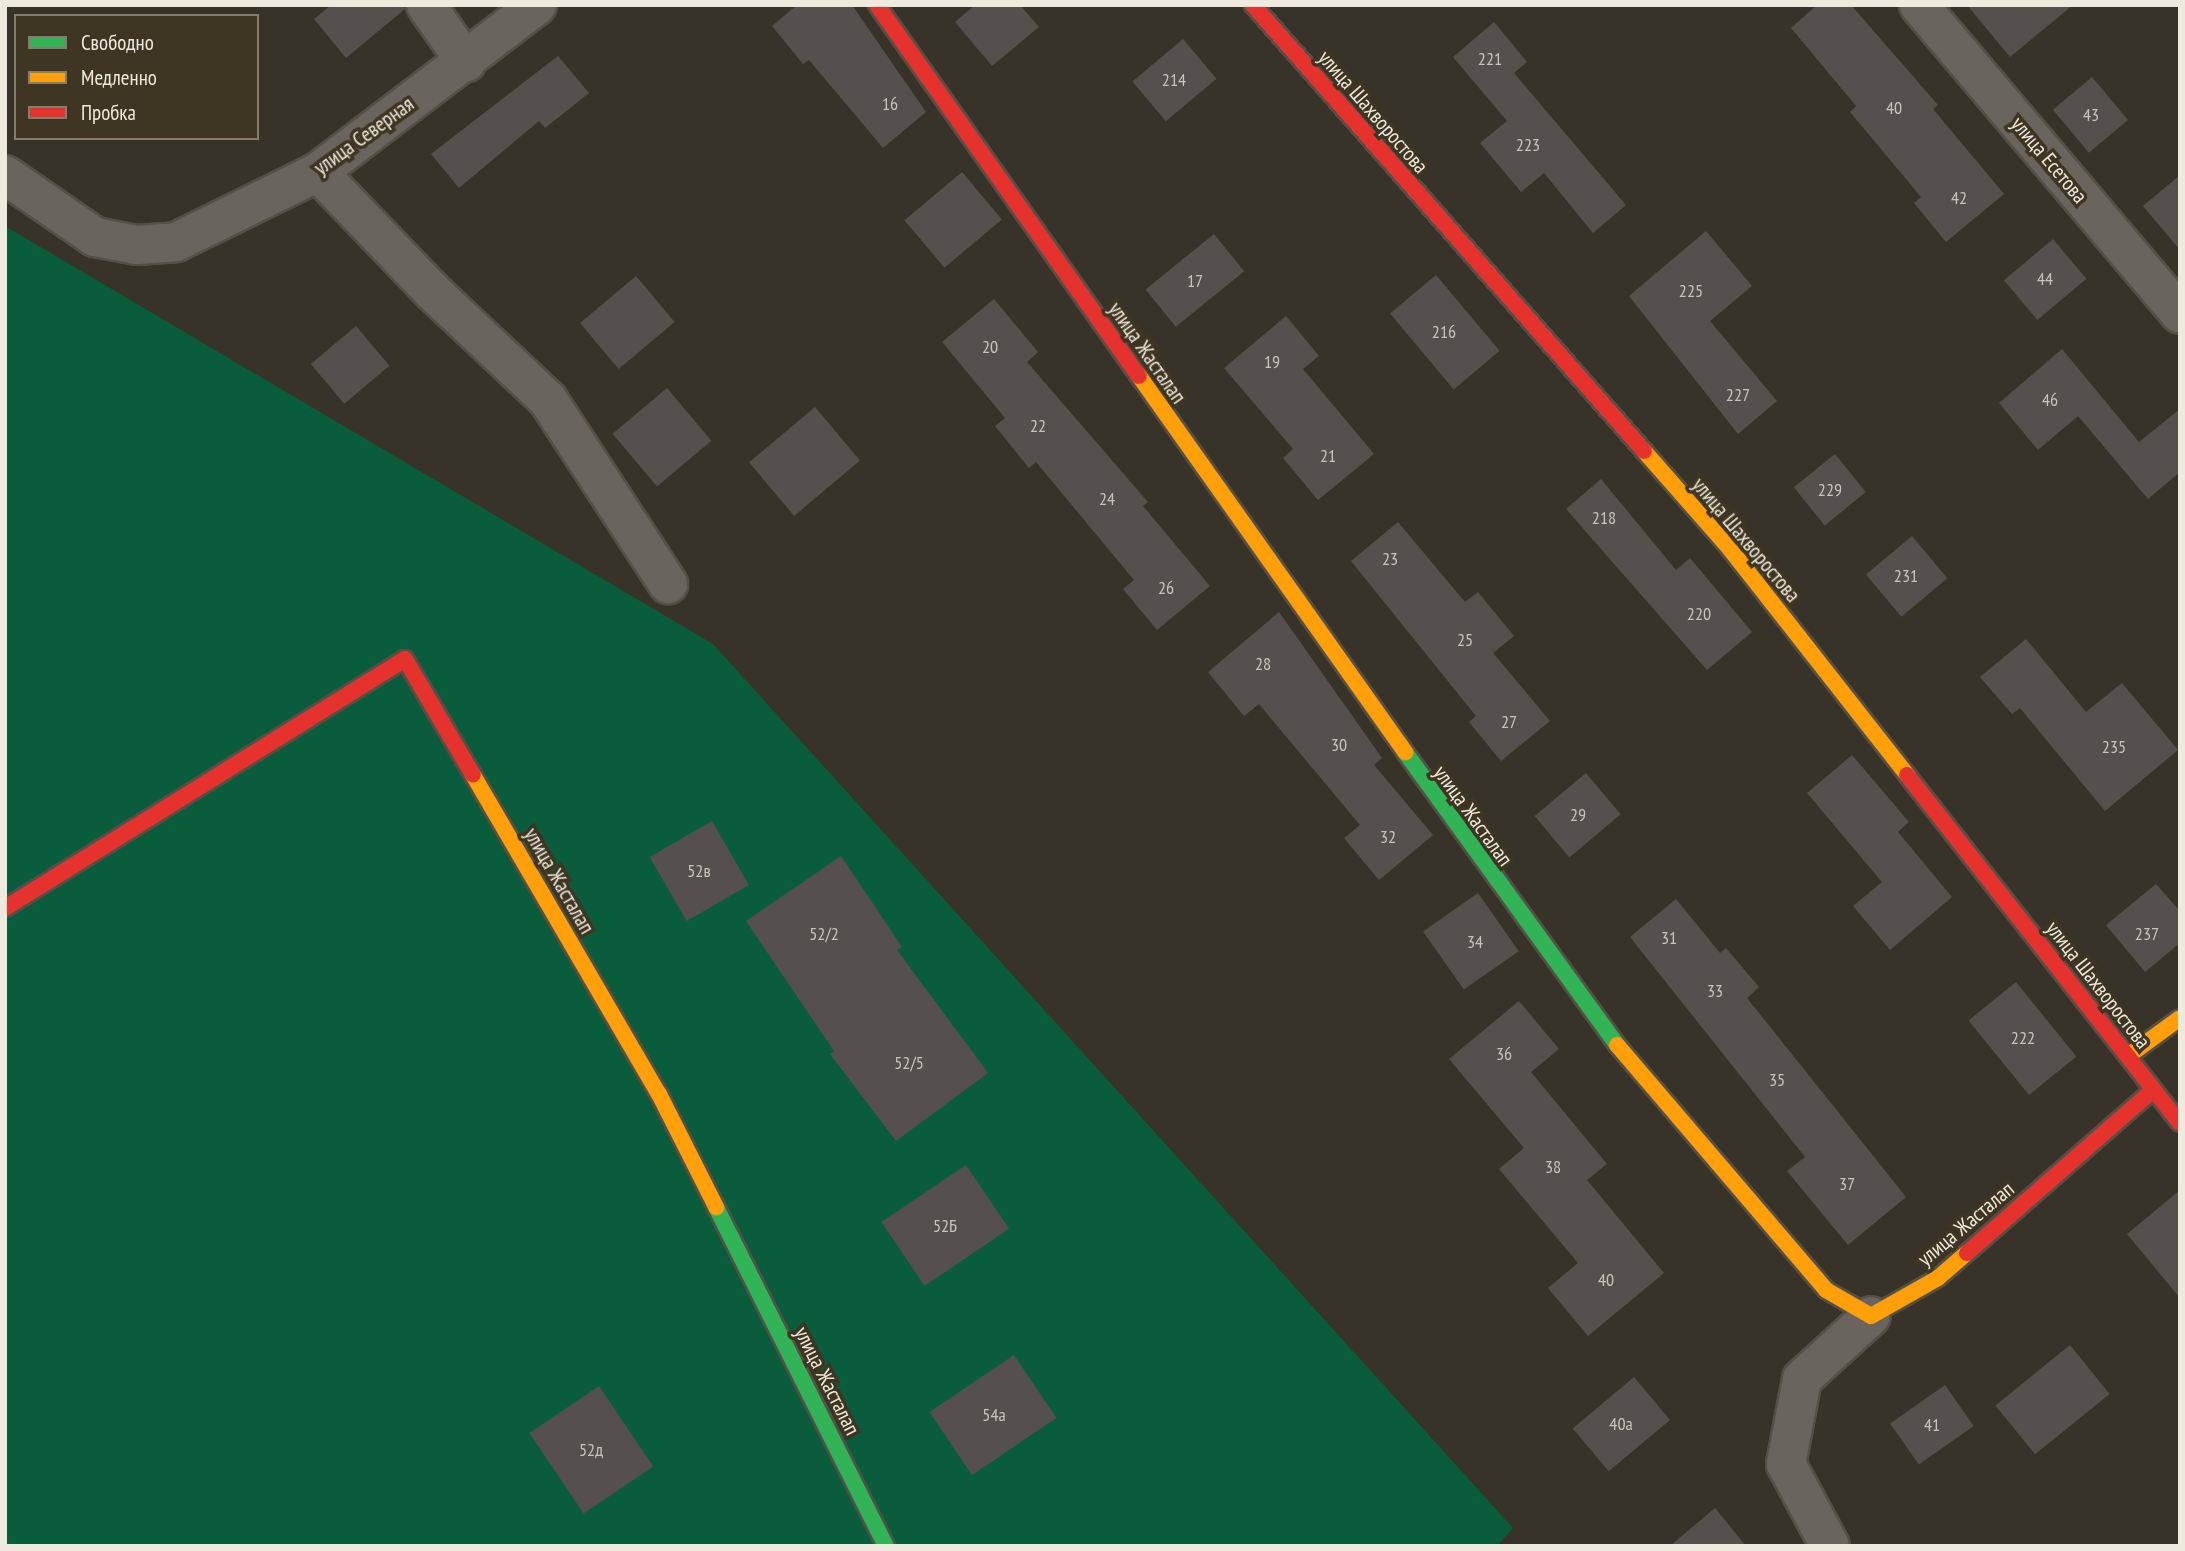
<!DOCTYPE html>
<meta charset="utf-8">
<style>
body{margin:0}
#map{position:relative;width:2185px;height:1551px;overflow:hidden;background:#383328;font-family:"PT Sans Narrow",sans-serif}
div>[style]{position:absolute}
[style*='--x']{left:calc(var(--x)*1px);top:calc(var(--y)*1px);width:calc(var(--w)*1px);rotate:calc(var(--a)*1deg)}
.green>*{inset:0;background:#095d3c}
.building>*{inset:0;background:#55504e;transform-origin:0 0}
.roads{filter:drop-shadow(2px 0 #555047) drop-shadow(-2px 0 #555047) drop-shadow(0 2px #555047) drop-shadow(0 -2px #555047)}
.street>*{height:38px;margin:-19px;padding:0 19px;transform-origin:19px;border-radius:19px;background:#69655e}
.fast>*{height:16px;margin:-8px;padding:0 8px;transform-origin:8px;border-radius:8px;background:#30b455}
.slow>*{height:16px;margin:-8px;padding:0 8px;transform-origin:8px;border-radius:8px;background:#ff9f0a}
.jam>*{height:16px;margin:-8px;padding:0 8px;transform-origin:8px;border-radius:8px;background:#e5322d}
span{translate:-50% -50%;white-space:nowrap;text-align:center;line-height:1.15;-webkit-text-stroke:7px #3e3522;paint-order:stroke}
.number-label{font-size:18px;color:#c8c4ba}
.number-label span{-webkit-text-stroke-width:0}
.street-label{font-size:21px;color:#efeade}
.frame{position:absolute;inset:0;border:7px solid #efeade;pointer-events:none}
.legend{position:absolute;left:14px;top:14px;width:245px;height:126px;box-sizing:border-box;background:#3e3522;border:2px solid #857d6d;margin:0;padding:9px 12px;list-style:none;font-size:21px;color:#efeade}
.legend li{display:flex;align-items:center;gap:14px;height:35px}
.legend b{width:35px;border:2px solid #857d6d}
</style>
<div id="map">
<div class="green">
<div style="clip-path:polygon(5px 226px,713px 644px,1513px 1528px,1497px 1546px,5px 1546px)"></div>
</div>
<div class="building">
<div style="clip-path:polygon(331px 5px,404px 5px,405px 9px,346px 58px,314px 19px)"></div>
<div style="clip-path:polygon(797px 5px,852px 5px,926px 112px,883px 148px,809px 60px,803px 64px,772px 26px)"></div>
<div style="clip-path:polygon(975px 5px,1020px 5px,1039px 27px,992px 66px,955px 22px)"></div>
<div style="clip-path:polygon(1817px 5px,1851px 5px,1938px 105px,1933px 109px,2004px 194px,1946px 242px,1914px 203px,1921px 197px,1850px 112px,1856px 106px,1791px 28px)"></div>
<div style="clip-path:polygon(1967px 5px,2073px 5px,2010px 57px)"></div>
<div style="clip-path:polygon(1494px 22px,1527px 62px,1514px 73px,1626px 205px,1593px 233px,1544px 173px,1521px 192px,1480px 143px,1507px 121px,1453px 57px)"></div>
<div style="left:1183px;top:39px;width:52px;height:66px;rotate:50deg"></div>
<div style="clip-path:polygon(558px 56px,589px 93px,545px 128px,539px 121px,459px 188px,431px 154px)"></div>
<div style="left:2092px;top:77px;width:56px;height:51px;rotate:50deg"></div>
<div style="left:962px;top:172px;width:62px;height:75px;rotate:50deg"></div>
<div style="clip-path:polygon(2180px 175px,2180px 250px,2143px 206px)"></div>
<div style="clip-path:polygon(1706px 231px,1752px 286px,1710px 321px,1777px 401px,1738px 434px,1629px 296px)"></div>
<div style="left:1214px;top:234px;width:48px;height:88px;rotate:51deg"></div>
<div style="left:2053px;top:239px;width:52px;height:64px;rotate:50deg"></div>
<div style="left:1436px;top:275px;width:99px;height:60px;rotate:50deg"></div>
<div style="left:636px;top:276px;width:60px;height:73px;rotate:50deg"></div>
<div style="clip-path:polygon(994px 299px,1038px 352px,1027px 362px,1148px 502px,1143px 506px,1210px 586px,1157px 630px,1123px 589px,1134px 580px,1036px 462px,1029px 468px,995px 426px,1005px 418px,942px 342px)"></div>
<div style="clip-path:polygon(1286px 316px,1319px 356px,1303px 369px,1374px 454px,1318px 500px,1283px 458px,1293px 449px,1224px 368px)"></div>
<div style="left:356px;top:326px;width:52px;height:59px;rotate:50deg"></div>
<div style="clip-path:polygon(2062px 349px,2139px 442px,2180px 409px,2180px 472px,2148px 499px,2078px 416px,2038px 450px,1999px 403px)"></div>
<div style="left:667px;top:388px;width:69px;height:71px;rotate:50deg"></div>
<div style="left:815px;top:407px;width:70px;height:86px;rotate:50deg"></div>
<div style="left:1835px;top:454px;width:49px;height:53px;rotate:51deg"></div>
<div style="clip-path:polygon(1601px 479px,1676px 570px,1690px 558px,1752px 632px,1707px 670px,1566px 509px)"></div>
<div style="clip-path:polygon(1398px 522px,1465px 602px,1478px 592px,1514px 636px,1493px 653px,1550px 721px,1501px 761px,1469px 722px,1476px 716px,1351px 561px)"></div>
<div style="left:1912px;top:536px;width:55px;height:60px;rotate:50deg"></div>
<div style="clip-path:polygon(1279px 612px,1382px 758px,1374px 765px,1433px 835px,1379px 880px,1344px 838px,1360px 825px,1259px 704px,1244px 716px,1208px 672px)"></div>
<div style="clip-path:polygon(2026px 639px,2086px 712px,2122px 683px,2178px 750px,2105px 811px,2020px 708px,2012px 714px,1980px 677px)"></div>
<div style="clip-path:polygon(1852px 755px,1909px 822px,1898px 832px,1952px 897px,1890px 950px,1853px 906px,1882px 882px,1807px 793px)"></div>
<div style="left:1586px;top:773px;width:54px;height:67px;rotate:50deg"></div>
<div style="left:712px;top:821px;width:74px;height:72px;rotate:60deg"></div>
<div style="clip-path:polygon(841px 856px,902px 947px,897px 950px,988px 1073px,896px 1141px,830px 1054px,834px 1051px,746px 921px)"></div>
<div style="clip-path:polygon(2156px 884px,2180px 911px,2180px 943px,2145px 972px,2106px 925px)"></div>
<div style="left:1478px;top:893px;width:71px;height:67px;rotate:55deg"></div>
<div style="clip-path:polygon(1676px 899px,1720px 953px,1726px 948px,1759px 987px,1747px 998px,1906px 1197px,1848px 1245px,1787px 1171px,1805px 1157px,1630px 937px)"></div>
<div style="left:2016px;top:982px;width:96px;height:61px;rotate:51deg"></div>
<div style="clip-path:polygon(1519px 1001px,1559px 1049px,1531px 1072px,1607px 1164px,1587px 1180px,1664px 1273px,1588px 1336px,1548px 1288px,1578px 1263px,1499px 1169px,1524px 1148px,1449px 1059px)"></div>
<div style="left:966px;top:1165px;width:77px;height:102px;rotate:56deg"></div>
<div style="clip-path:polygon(2180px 1190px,2180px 1298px,2127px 1234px)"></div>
<div style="left:2070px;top:1345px;width:63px;height:96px;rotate:51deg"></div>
<div style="left:1014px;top:1355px;width:76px;height:102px;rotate:56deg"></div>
<div style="left:1634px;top:1377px;width:56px;height:80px;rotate:50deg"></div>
<div style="left:1945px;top:1385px;width:50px;height:67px;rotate:55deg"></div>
<div style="left:599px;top:1386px;width:97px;height:84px;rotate:56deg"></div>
<div style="clip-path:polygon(1715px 1508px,1746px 1546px,1670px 1546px)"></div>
</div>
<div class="roads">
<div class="street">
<div style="--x:426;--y:5;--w:70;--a:54.9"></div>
<div style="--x:1919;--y:5;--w:404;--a:49.8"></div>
<div style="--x:318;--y:172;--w:165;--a:46.2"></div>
<div style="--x:432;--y:291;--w:159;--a:43.2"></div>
<div style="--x:548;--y:400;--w:220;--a:56.9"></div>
<div style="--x:5;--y:175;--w:109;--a:34.6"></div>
<div style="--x:95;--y:237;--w:43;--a:10.8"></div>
<div style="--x:137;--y:245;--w:39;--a:-4"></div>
<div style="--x:176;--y:242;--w:158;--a:-26.2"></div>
<div style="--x:318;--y:172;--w:275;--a:-37.3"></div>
<div style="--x:1830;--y:1546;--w:93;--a:-118.2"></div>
<div style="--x:1786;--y:1464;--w:86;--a:-79.3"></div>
<div style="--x:1802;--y:1379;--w:93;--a:-42.4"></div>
</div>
<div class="fast">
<div style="--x:1405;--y:752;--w:362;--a:54.1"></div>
<div style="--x:716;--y:1207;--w:379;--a:63.4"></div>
</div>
<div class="slow">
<div style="--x:1139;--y:376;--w:461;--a:54.7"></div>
<div style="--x:1644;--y:451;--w:130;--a:48.7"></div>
<div style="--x:1730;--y:549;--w:287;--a:51.9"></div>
<div style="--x:473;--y:775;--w:369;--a:59.8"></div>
<div style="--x:659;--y:1094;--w:127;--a:63.2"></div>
<div style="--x:1617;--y:1045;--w:322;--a:49.5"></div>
<div style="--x:1826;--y:1290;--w:52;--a:30"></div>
<div style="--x:1871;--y:1316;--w:77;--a:-29.6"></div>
<div style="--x:1938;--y:1278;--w:38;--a:-41"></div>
<div style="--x:2128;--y:1056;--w:64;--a:-36.2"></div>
</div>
<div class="jam">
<div style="--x:877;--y:5;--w:454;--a:54.8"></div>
<div style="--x:1253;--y:5;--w:593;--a:48.76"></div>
<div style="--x:1907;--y:775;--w:442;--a:51.9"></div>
<div style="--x:5;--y:908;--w:471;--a:-31.9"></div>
<div style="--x:405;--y:659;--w:134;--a:59.6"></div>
<div style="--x:1967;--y:1253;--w:247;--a:-41.2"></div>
</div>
</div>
<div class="number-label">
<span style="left:1490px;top:59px">221</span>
<span style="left:1174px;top:80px">214</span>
<span style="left:890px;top:104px">16</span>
<span style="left:1894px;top:108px">40</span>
<span style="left:2091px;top:115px">43</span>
<span style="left:1528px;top:145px">223</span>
<span style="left:1959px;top:198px">42</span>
<span style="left:2045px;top:279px">44</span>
<span style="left:1195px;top:281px">17</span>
<span style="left:1691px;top:291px">225</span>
<span style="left:1444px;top:332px">216</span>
<span style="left:990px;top:347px">20</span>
<span style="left:1272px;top:362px">19</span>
<span style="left:1738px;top:395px">227</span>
<span style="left:2050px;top:400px">46</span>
<span style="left:1038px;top:426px">22</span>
<span style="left:1328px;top:456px">21</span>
<span style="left:1830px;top:490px">229</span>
<span style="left:1107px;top:499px">24</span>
<span style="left:1604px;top:518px">218</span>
<span style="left:1390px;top:559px">23</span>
<span style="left:1906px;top:576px">231</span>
<span style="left:1166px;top:588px">26</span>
<span style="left:1699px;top:614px">220</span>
<span style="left:1465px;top:640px">25</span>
<span style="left:1263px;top:664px">28</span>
<span style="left:1509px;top:722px">27</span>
<span style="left:1339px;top:745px">30</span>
<span style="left:2114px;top:747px">235</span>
<span style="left:1578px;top:815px">29</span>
<span style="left:1388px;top:837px">32</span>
<span style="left:699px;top:871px">52в</span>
<span style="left:824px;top:934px">52/2</span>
<span style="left:2147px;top:934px">237</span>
<span style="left:1669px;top:938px">31</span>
<span style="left:1475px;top:942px">34</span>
<span style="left:1715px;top:991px">33</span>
<span style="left:2023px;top:1038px">222</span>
<span style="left:1504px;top:1054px">36</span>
<span style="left:909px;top:1063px">52/5</span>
<span style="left:1777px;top:1080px">35</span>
<span style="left:1553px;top:1167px">38</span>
<span style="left:1847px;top:1184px">37</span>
<span style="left:945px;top:1226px">52Б</span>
<span style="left:1606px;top:1280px">40</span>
<span style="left:994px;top:1415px">54а</span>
<span style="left:1621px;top:1424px">40а</span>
<span style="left:1932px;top:1425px">41</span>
<span style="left:591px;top:1450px">52д</span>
</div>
<div class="street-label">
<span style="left:1373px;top:112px;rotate:49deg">улица Шахворостова</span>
<span style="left:364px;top:136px;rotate:-36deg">улица Северная</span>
<span style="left:2049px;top:160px;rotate:50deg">улица Есетова</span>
<span style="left:1147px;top:353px;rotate:55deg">улица Жасталап</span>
<span style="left:1746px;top:540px;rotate:50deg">улица Шахворостова</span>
<span style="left:1473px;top:816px;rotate:54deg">улица Жасталап</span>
<span style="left:559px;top:881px;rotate:60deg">улица Жасталап</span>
<span style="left:2098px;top:985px;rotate:52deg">улица Шахворостова</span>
<span style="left:1966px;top:1224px;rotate:-40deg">улица Жасталап</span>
<span style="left:827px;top:1381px;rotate:63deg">улица Жасталап</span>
</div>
<div class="frame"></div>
<ul class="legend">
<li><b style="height:9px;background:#30b455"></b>Свободно</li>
<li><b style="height:9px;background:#ff9f0a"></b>Медленно</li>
<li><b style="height:9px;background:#e5322d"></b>Пробка</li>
</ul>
</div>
